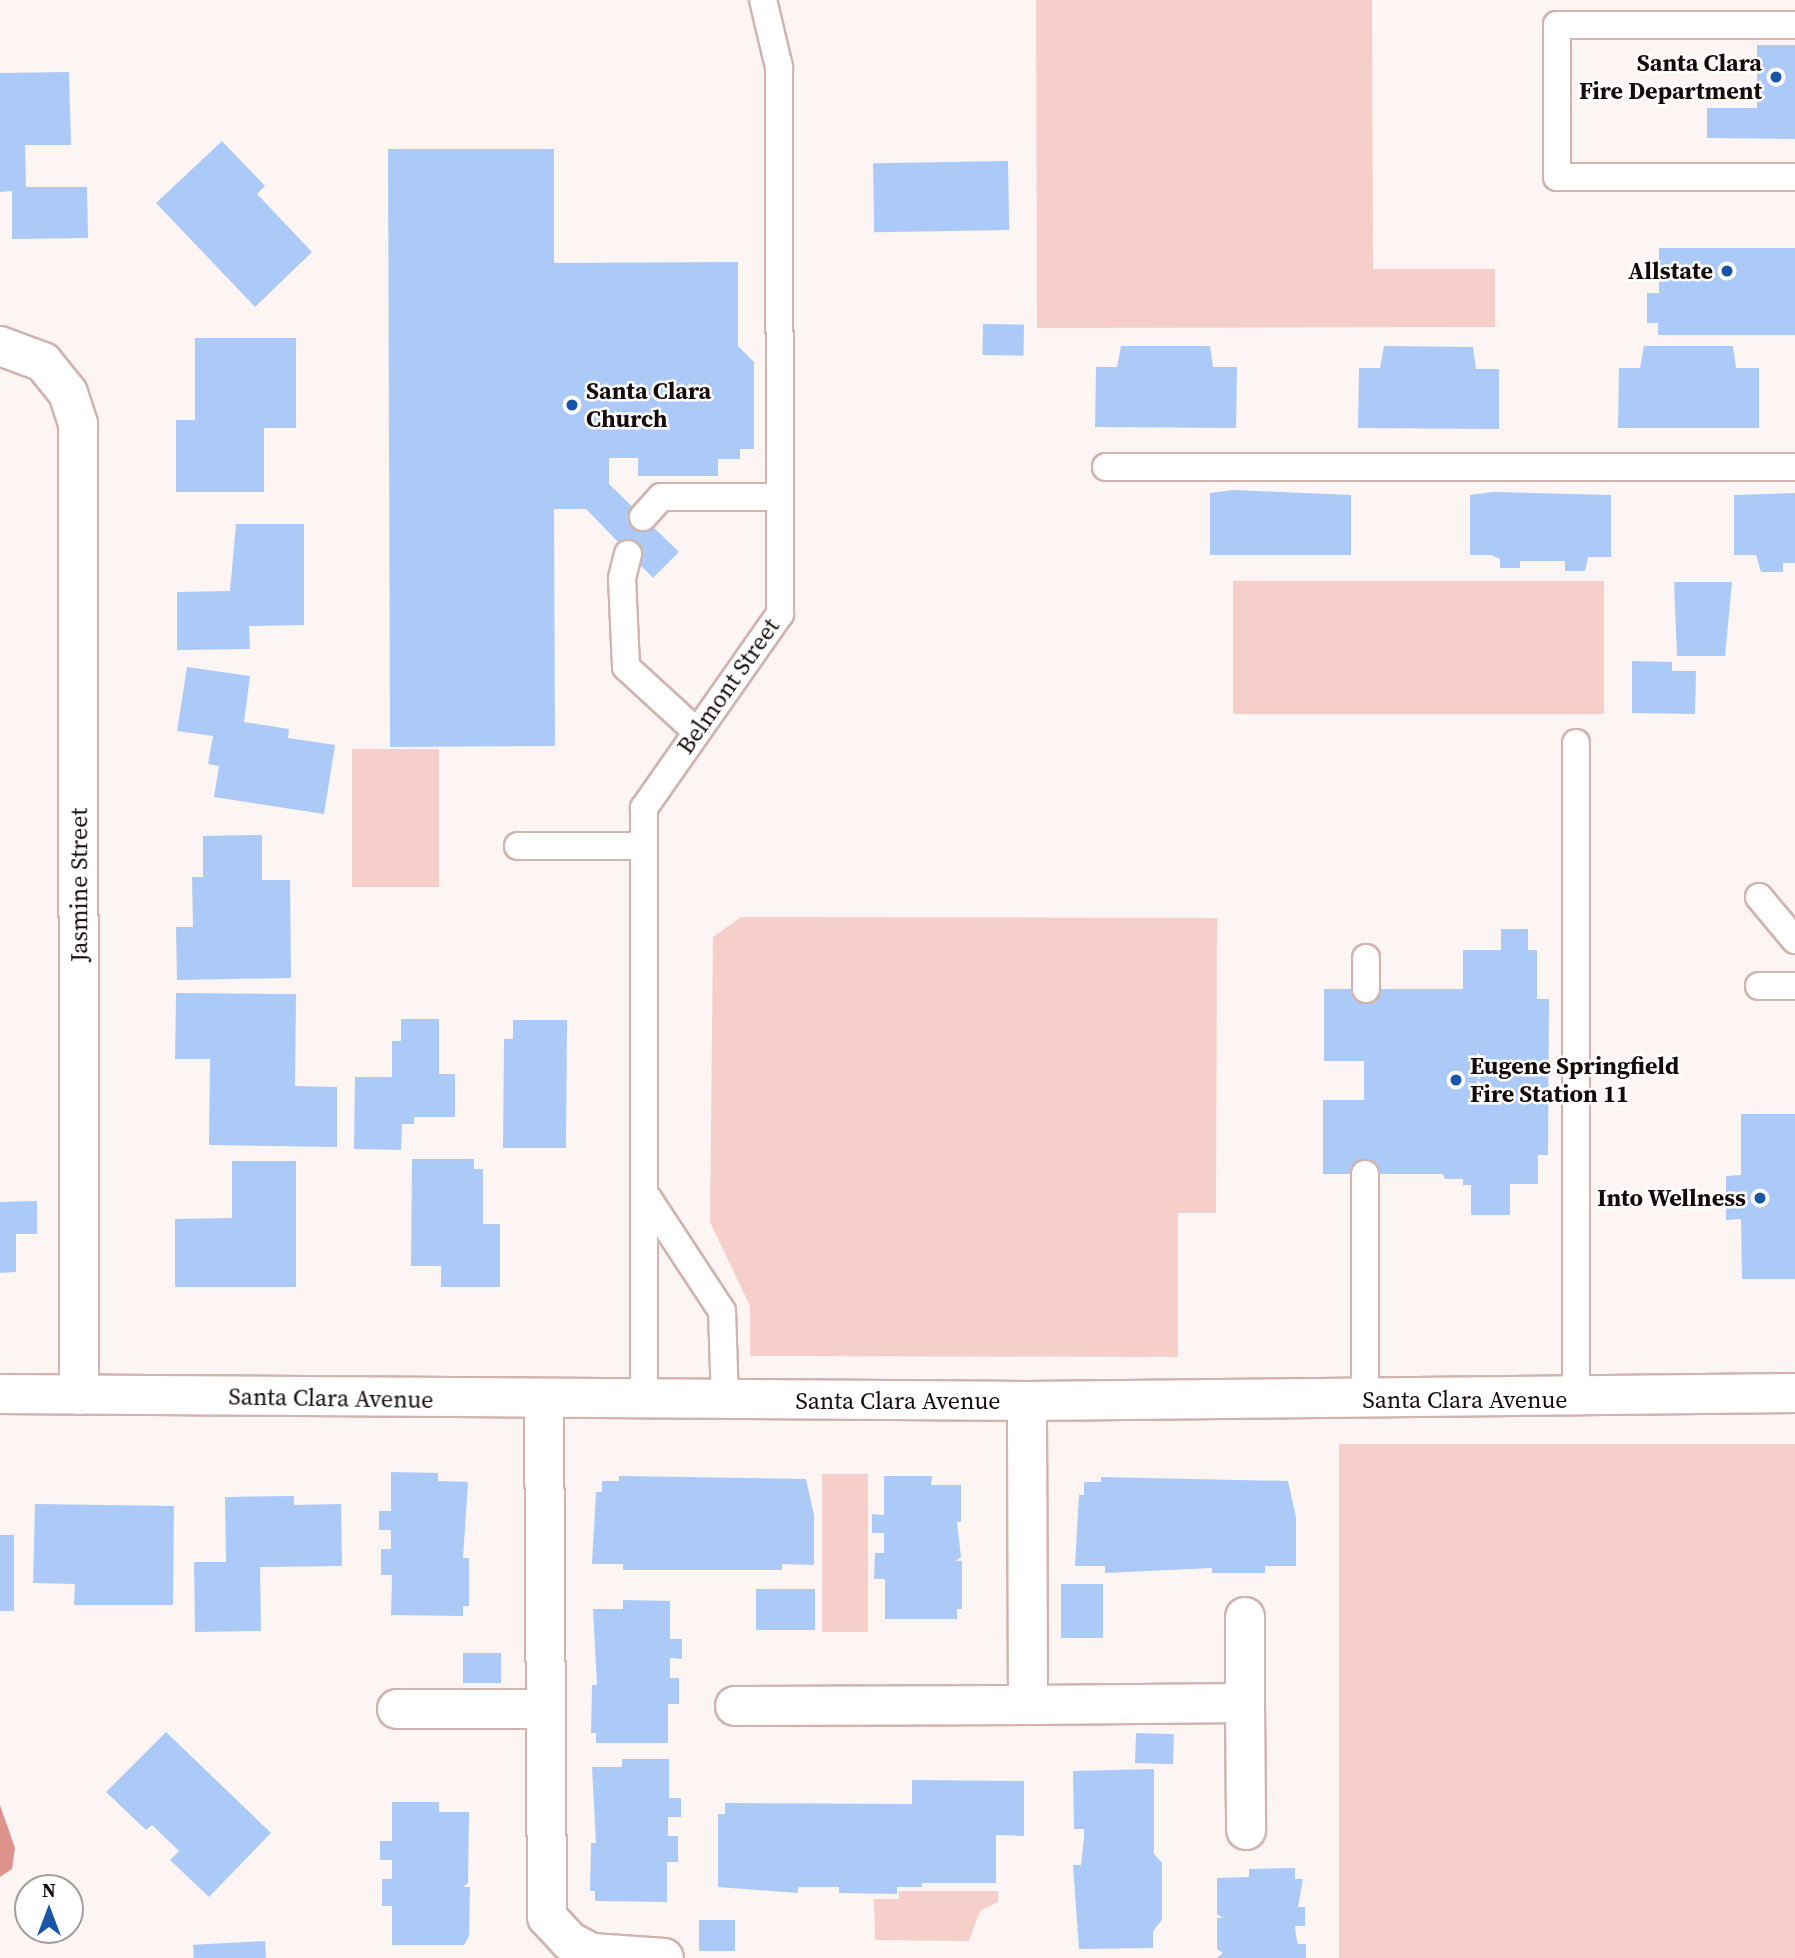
<!DOCTYPE html>
<style>
body{margin:0}
#map{position:relative;width:1795px;height:1958px;overflow:hidden;background:#fcf5f4;font-family:"Source Serif 4",serif}
div>[style]{position:absolute}
[style*='--x']{left:calc(var(--x)*1px);top:calc(var(--y)*1px);width:calc(var(--w)*1px);rotate:calc(var(--a)*1deg)}
.green>*{inset:0;background:#f7cfca;transform-origin:0 0}
.water>*{inset:0;background:#de948d}
.building>*{inset:0;background:#abcaf8;transform-origin:0 0}
.roads{filter:drop-shadow(2px 0 #d1b3af) drop-shadow(-2px 0 #d1b3af) drop-shadow(0 2px #d1b3af) drop-shadow(0 -2px #d1b3af)}
.service>*{height:26px;margin:-13px;padding:0 13px;transform-origin:13px;border-radius:13px;background:#fff}
.minor>*{height:38px;margin:-19px;padding:0 19px;transform-origin:19px;border-radius:19px;background:#fff}
.dots>*{width:19px;height:19px;translate:-50% -50%;box-sizing:border-box;border:4px solid #fff;border-radius:50%}
span{translate:-50% -50%;white-space:nowrap;text-align:center;line-height:1.15;-webkit-text-stroke:5px #fff;paint-order:stroke}
.poi-label{font-size:24px;color:#150b0a;font-weight:700}
.right{translate:-100% -50%;text-align:right}
.left{translate:0 -50%;text-align:left}
.street-label{font-size:24px;color:#150b0a}
.north{position:absolute;left:14px;top:1874px;width:70px;height:70px;box-sizing:border-box;background:#fff;border:2px solid #a19d9d;border-radius:50%;rotate:0deg;font-size:19px;font-weight:700;line-height:28px;text-align:center;color:#150b0a}
.north::after{content:'';display:block;margin:auto;width:24px;height:32px;background:#1955a6;clip-path:polygon(50% 0,100% 100%,50% 72%,0 100%)}
</style>
<div id="map">
<div class="green">
<div style="clip-path:polygon(1036px 0,1372px 0,1373px 269px,1495px 269px,1495px 327px,1037px 328px)"></div>
<div style="left:1233px;top:581px;width:371px;height:133px"></div>
<div style="left:352px;top:749px;width:87px;height:138px"></div>
<div style="clip-path:polygon(741px 917px,1217px 918px,1216px 1213px,1178px 1213px,1178px 1357px,750px 1356px,750px 1306px,710px 1222px,713px 937px)"></div>
<div style="left:1339px;top:1444px;width:456px;height:514px"></div>
<div style="left:822px;top:1474px;width:46px;height:158px"></div>
<div style="clip-path:polygon(899px 1891px,998px 1891px,998px 1902px,980px 1911px,969px 1941px,875px 1940px,874px 1899px,899px 1899px)"></div>
</div>
<div class="water">
<div style="clip-path:polygon(0 1805px,15px 1848px,12px 1869px,0 1877px)"></div>
</div>
<div class="building">
<div style="clip-path:polygon(1757px 45px,1795px 45px,1795px 139px,1707px 138px,1707px 108px,1757px 108px)"></div>
<div style="clip-path:polygon(69px 72px,71px 145px,25px 145px,26px 187px,87px 187px,88px 238px,12px 239px,12px 191px,0 192px,0 73px)"></div>
<div style="clip-path:polygon(222px 141px,265px 186px,257px 194px,312px 252px,255px 307px,156px 203px)"></div>
<div style="clip-path:polygon(388px 149px,554px 149px,554px 263px,738px 262px,738px 346px,754px 362px,754px 449px,740px 449px,740px 459px,718px 459px,718px 476px,638px 476px,638px 458px,609px 458px,609px 484px,679px 552px,653px 578px,586px 509px,554px 509px,555px 746px,390px 747px)"></div>
<div style="left:1008px;top:161px;width:69px;height:135px;rotate:89deg"></div>
<div style="clip-path:polygon(1659px 248px,1795px 248px,1795px 335px,1658px 335px,1658px 323px,1647px 323px,1647px 293px,1659px 293px)"></div>
<div style="left:983px;top:324px;width:41px;height:31px;rotate:1deg"></div>
<div style="clip-path:polygon(195px 338px,296px 338px,296px 428px,264px 428px,264px 492px,176px 492px,176px 420px,195px 420px)"></div>
<div style="clip-path:polygon(1121px 346px,1210px 346px,1213px 367px,1237px 367px,1236px 428px,1095px 427px,1096px 367px,1117px 367px)"></div>
<div style="clip-path:polygon(1384px 346px,1473px 347px,1476px 369px,1499px 369px,1499px 429px,1358px 428px,1359px 368px,1380px 368px)"></div>
<div style="clip-path:polygon(1644px 346px,1733px 346px,1736px 368px,1759px 368px,1759px 428px,1618px 428px,1619px 368px,1640px 368px)"></div>
<div style="clip-path:polygon(1233px 490px,1351px 495px,1351px 555px,1210px 555px,1210px 493px)"></div>
<div style="clip-path:polygon(1493px 492px,1611px 495px,1611px 557px,1588px 557px,1585px 571px,1565px 571px,1565px 561px,1520px 561px,1520px 568px,1500px 568px,1500px 559px,1491px 555px,1470px 555px,1470px 495px)"></div>
<div style="clip-path:polygon(1795px 493px,1795px 563px,1783px 563px,1783px 572px,1761px 572px,1756px 555px,1734px 555px,1734px 495px)"></div>
<div style="clip-path:polygon(236px 524px,304px 524px,304px 625px,249px 626px,250px 649px,177px 650px,177px 592px,230px 591px)"></div>
<div style="clip-path:polygon(1674px 582px,1732px 582px,1725px 656px,1677px 656px)"></div>
<div style="clip-path:polygon(1632px 661px,1672px 662px,1672px 671px,1696px 671px,1695px 714px,1632px 713px)"></div>
<div style="clip-path:polygon(187px 667px,250px 676px,244px 722px,289px 729px,288px 738px,335px 745px,324px 814px,214px 797px,219px 766px,208px 764px,213px 736px,177px 731px)"></div>
<div style="clip-path:polygon(262px 835px,262px 880px,290px 880px,291px 978px,177px 980px,176px 927px,193px 927px,192px 877px,203px 877px,203px 836px)"></div>
<div style="clip-path:polygon(1501px 929px,1528px 929px,1528px 950px,1537px 950px,1537px 999px,1549px 999px,1548px 1155px,1538px 1155px,1538px 1184px,1510px 1184px,1510px 1215px,1471px 1215px,1471px 1185px,1463px 1185px,1463px 1179px,1445px 1179px,1443px 1174px,1323px 1174px,1323px 1100px,1364px 1100px,1364px 1061px,1324px 1061px,1324px 989px,1463px 989px,1463px 950px,1501px 950px)"></div>
<div style="clip-path:polygon(176px 993px,296px 994px,295px 1086px,337px 1087px,337px 1147px,209px 1145px,210px 1059px,175px 1059px)"></div>
<div style="clip-path:polygon(401px 1019px,439px 1019px,439px 1074px,455px 1074px,455px 1117px,414px 1117px,414px 1124px,402px 1124px,401px 1150px,354px 1149px,355px 1077px,392px 1077px,392px 1041px,401px 1041px)"></div>
<div style="clip-path:polygon(513px 1020px,567px 1020px,566px 1148px,503px 1148px,504px 1039px,513px 1039px)"></div>
<div style="clip-path:polygon(1741px 1114px,1795px 1114px,1795px 1279px,1742px 1279px,1741px 1219px,1726px 1220px,1726px 1176px,1741px 1175px)"></div>
<div style="clip-path:polygon(412px 1159px,474px 1159px,474px 1169px,483px 1169px,483px 1224px,500px 1224px,500px 1287px,441px 1287px,441px 1266px,411px 1266px)"></div>
<div style="clip-path:polygon(232px 1161px,296px 1161px,296px 1287px,175px 1287px,175px 1219px,232px 1218px)"></div>
<div style="clip-path:polygon(37px 1201px,37px 1234px,16px 1234px,16px 1272px,0 1273px,0 1202px)"></div>
<div style="clip-path:polygon(391px 1472px,438px 1473px,438px 1481px,468px 1482px,463px 1558px,469px 1558px,469px 1606px,463px 1606px,463px 1616px,391px 1615px,392px 1575px,381px 1575px,381px 1549px,391px 1549px,391px 1530px,379px 1530px,379px 1511px,391px 1511px)"></div>
<div style="clip-path:polygon(619px 1476px,806px 1479px,814px 1515px,814px 1565px,782px 1564px,782px 1570px,623px 1570px,623px 1564px,592px 1564px,596px 1492px,602px 1492px,602px 1481px,619px 1481px)"></div>
<div style="clip-path:polygon(884px 1476px,932px 1476px,931px 1485px,961px 1485px,961px 1522px,957px 1522px,961px 1557px,956px 1561px,962px 1561px,962px 1609px,957px 1609px,957px 1619px,885px 1619px,885px 1579px,874px 1579px,875px 1553px,884px 1553px,884px 1533px,872px 1533px,872px 1514px,884px 1515px)"></div>
<div style="clip-path:polygon(1101px 1477px,1288px 1481px,1296px 1517px,1296px 1566px,1265px 1566px,1265px 1573px,1212px 1573px,1212px 1568px,1105px 1573px,1105px 1566px,1075px 1566px,1079px 1495px,1084px 1495px,1084px 1482px,1101px 1482px)"></div>
<div style="clip-path:polygon(294px 1496px,294px 1505px,341px 1504px,342px 1566px,260px 1567px,261px 1631px,195px 1632px,194px 1562px,226px 1562px,225px 1497px)"></div>
<div style="clip-path:polygon(35px 1504px,174px 1506px,173px 1605px,74px 1605px,75px 1584px,33px 1583px)"></div>
<div style="left:0;top:1535px;width:14px;height:76px"></div>
<div style="left:1061px;top:1584px;width:42px;height:54px"></div>
<div style="left:756px;top:1589px;width:59px;height:41px"></div>
<div style="clip-path:polygon(623px 1600px,670px 1601px,670px 1639px,682px 1639px,682px 1659px,670px 1658px,670px 1678px,679px 1678px,679px 1704px,668px 1704px,668px 1743px,596px 1743px,596px 1733px,591px 1733px,592px 1685px,597px 1685px,593px 1609px,623px 1609px)"></div>
<div style="left:463px;top:1653px;width:38px;height:30px"></div>
<div style="clip-path:polygon(166px 1732px,271px 1833px,209px 1897px,170px 1860px,179px 1851px,152px 1825px,146px 1830px,106px 1792px)"></div>
<div style="left:1136px;top:1733px;width:38px;height:30px;rotate:2deg"></div>
<div style="clip-path:polygon(622px 1759px,669px 1759px,669px 1798px,681px 1798px,681px 1817px,668px 1817px,668px 1836px,678px 1836px,678px 1862px,667px 1862px,667px 1902px,595px 1901px,595px 1891px,590px 1891px,591px 1843px,596px 1843px,592px 1767px,622px 1767px)"></div>
<div style="clip-path:polygon(1154px 1769px,1154px 1854px,1162px 1863px,1162px 1920px,1153px 1931px,1153px 1948px,1079px 1949px,1073px 1865px,1081px 1865px,1084px 1837px,1084px 1829px,1074px 1829px,1073px 1771px)"></div>
<div style="clip-path:polygon(912px 1780px,1024px 1781px,1024px 1836px,996px 1835px,996px 1883px,922px 1883px,922px 1887px,897px 1887px,897px 1894px,839px 1893px,839px 1887px,798px 1887px,798px 1893px,718px 1887px,718px 1814px,725px 1814px,725px 1803px,912px 1804px)"></div>
<div style="clip-path:polygon(392px 1802px,439px 1802px,439px 1812px,469px 1812px,468px 1883px,463px 1887px,470px 1887px,469px 1936px,464px 1945px,392px 1945px,392px 1906px,382px 1906px,382px 1879px,392px 1879px,392px 1860px,380px 1860px,380px 1841px,392px 1841px)"></div>
<div style="clip-path:polygon(1295px 1868px,1295px 1879px,1303px 1879px,1298px 1907px,1305px 1907px,1305px 1926px,1295px 1926px,1296px 1936px,1298px 1944px,1306px 1944px,1306px 1958px,1217px 1958px,1223px 1953px,1217px 1949px,1217px 1918px,1223px 1918px,1217px 1914px,1217px 1878px,1249px 1877px,1249px 1869px)"></div>
<div style="left:735px;top:1920px;width:31px;height:36px;rotate:90deg"></div>
<div style="left:265px;top:1941px;width:17px;height:72px;rotate:87deg"></div>
</div>
<div class="roads">
<div class="service">
<div style="--x:1795;--y:25;--w:238;--a:180"></div>
<div style="--x:1557;--y:25;--w:152;--a:90"></div>
<div style="--x:1557;--y:177;--w:238;--a:0"></div>
<div style="--x:1106;--y:467;--w:689;--a:0"></div>
<div style="--x:643;--y:517;--w:27;--a:-48"></div>
<div style="--x:661;--y:497;--w:119;--a:0"></div>
<div style="--x:628;--y:554;--w:25;--a:104"></div>
<div style="--x:622;--y:578;--w:89;--a:87.4"></div>
<div style="--x:626;--y:667;--w:96;--a:42.5"></div>
<div style="--x:518;--y:846;--w:126;--a:0"></div>
<div style="--x:1759;--y:897;--w:56;--a:50.1"></div>
<div style="--x:1366;--y:958;--w:31;--a:90"></div>
<div style="--x:1759;--y:986;--w:36;--a:0"></div>
<div style="--x:1365;--y:1174;--w:226;--a:90"></div>
<div style="--x:647;--y:1197;--w:136;--a:56.7"></div>
<div style="--x:722;--y:1311;--w:89;--a:88.1"></div>
<div style="--x:644;--y:1399;--w:591;--a:-90"></div>
<div style="--x:644;--y:808;--w:237;--a:-55"></div>
<div style="--x:780;--y:614;--w:547;--a:-90.1"></div>
<div style="--x:779;--y:67;--w:69;--a:-103.4"></div>
<div style="--x:1576;--y:1399;--w:656;--a:-90"></div>
</div>
<div class="minor">
<div style="--x:0;--y:346;--w:46;--a:20.4"></div>
<div style="--x:43;--y:362;--w:40;--a:51"></div>
<div style="--x:68;--y:393;--w:33;--a:72"></div>
<div style="--x:78;--y:424;--w:971;--a:89.94"></div>
<div style="--x:0;--y:1394;--w:1027;--a:0.39"></div>
<div style="--x:1027;--y:1401;--w:768;--a:-0.6"></div>
<div style="--x:544;--y:1399;--w:518;--a:89.67"></div>
<div style="--x:547;--y:1917;--w:33;--a:47"></div>
<div style="--x:569;--y:1941;--w:26;--a:28"></div>
<div style="--x:592;--y:1953;--w:72;--a:4"></div>
<div style="--x:1245;--y:1617;--w:86;--a:90"></div>
<div style="--x:1028;--y:1705;--w:217;--a:-0.5"></div>
<div style="--x:1245;--y:1703;--w:127;--a:89.5"></div>
<div style="--x:735;--y:1706;--w:293;--a:-0.2"></div>
<div style="--x:1028;--y:1705;--w:304;--a:-90.2"></div>
<div style="--x:397;--y:1709;--w:148;--a:0"></div>
</div>
</div>
<div class="dots">
<div style="left:1776px;top:77px;background:#1955a6"></div>
<div style="left:1727px;top:271px;background:#1955a6"></div>
<div style="left:572px;top:405px;background:#1955a6"></div>
<div style="left:1456px;top:1080px;background:#1955a6"></div>
<div style="left:1760px;top:1198px;background:#1955a6"></div>
</div>
<div class="poi-label">
<span class="right" style="left:1762px;top:77px">Santa Clara<br>Fire Department</span>
<span class="right" style="left:1713px;top:271px">Allstate</span>
<span class="left" style="left:586px;top:405px">Santa Clara<br>Church</span>
<span class="left" style="left:1470px;top:1080px">Eugene Springfield<br>Fire Station 11</span>
<span class="right" style="left:1746px;top:1198px">Into Wellness</span>
</div>
<div class="street-label">
<span style="left:728px;top:686px;rotate:-55deg">Belmont Street</span>
<span style="left:79px;top:885px;rotate:-90deg">Jasmine Street</span>
<span style="left:331px;top:1398px;rotate:1deg">Santa Clara Avenue</span>
<span style="left:1465px;top:1400px">Santa Clara Avenue</span>
<span style="left:898px;top:1401px">Santa Clara Avenue</span>
</div>
<div class="north">N</div>
</div>
